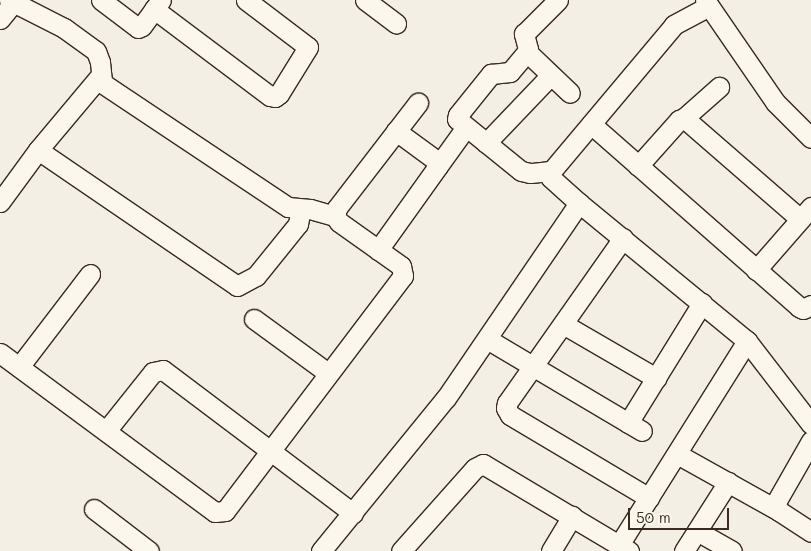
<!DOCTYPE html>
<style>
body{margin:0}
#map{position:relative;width:811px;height:551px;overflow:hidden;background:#f3efe4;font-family:Mali,sans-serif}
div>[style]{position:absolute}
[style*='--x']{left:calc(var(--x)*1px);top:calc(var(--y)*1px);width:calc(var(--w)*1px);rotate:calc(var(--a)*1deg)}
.roads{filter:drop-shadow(1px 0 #3b2a1e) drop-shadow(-1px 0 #3b2a1e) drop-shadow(0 1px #3b2a1e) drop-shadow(0 -1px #3b2a1e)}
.minor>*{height:19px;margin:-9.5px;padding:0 9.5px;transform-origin:9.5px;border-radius:9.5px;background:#fbf7ec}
span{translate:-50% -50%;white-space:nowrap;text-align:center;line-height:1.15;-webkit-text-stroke:4px #fbf7ec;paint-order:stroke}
.scale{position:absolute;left:628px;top:508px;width:101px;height:22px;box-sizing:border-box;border:2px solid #3b2a1e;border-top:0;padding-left:6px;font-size:15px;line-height:18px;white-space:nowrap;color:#3b2a1e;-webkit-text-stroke:4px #fbf7ec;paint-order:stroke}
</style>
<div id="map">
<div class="roads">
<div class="minor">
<div style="--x:9;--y:0;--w:62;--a:27"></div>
<div style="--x:64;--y:28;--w:39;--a:36"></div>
<div style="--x:96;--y:51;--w:12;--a:70"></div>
<div style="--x:100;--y:62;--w:20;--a:84"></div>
<div style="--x:102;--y:82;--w:4;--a:45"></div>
<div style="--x:105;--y:85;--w:220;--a:33.7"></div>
<div style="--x:288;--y:207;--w:22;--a:5"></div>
<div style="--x:310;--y:209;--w:26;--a:16"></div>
<div style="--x:101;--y:0;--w:46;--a:37.1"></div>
<div style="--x:138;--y:28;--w:4;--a:-27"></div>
<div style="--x:142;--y:26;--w:32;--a:-54"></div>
<div style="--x:365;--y:0;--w:39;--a:37"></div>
<div style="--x:705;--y:0;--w:124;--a:55.5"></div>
<div style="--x:775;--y:102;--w:51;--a:45"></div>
<div style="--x:709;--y:6;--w:40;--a:152"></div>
<div style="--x:674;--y:25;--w:194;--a:130"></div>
<div style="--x:549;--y:174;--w:4;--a:63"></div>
<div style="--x:551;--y:178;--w:38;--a:42"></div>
<div style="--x:579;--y:203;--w:217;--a:39.4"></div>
<div style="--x:747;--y:341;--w:105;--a:52.4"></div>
<div style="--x:154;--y:9;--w:145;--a:36.9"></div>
<div style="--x:270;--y:96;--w:5;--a:11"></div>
<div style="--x:275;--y:97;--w:5;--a:-37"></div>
<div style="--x:279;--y:94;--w:55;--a:-58.3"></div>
<div style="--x:308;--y:47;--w:78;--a:-142.8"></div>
<div style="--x:0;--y:19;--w:22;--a:-51"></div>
<div style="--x:527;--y:52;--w:59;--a:43.6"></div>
<div style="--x:684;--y:118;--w:47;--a:-41.5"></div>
<div style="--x:591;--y:124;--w:277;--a:41.3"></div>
<div style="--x:799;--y:307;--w:4;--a:27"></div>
<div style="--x:803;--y:309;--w:9;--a:-27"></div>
<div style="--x:486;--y:143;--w:94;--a:-46.3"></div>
<div style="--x:38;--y:150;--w:241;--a:34.3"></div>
<div style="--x:237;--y:286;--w:21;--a:-28"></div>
<div style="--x:256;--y:276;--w:67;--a:-51.1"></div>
<div style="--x:298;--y:224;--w:15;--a:-79"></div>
<div style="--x:438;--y:166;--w:48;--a:-54.3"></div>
<div style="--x:638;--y:166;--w:62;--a:-48.3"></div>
<div style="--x:679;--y:120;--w:5;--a:-22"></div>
<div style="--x:684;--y:118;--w:154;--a:41"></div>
<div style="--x:550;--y:171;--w:20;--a:174"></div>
<div style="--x:530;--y:173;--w:9;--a:-167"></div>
<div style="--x:521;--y:171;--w:82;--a:-140.9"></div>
<div style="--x:457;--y:119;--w:4;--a:-76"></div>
<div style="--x:458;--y:115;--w:53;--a:-51.2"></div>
<div style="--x:491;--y:74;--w:19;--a:-6"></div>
<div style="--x:510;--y:72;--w:26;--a:-50"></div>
<div style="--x:527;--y:52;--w:3;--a:-72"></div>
<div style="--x:528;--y:49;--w:16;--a:-105"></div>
<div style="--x:524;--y:34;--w:48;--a:-45"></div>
<div style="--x:0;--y:202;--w:64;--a:-53.8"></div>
<div style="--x:38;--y:150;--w:97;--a:-50"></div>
<div style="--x:623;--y:238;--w:202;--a:125.1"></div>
<div style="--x:507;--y:403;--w:5;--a:101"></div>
<div style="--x:506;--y:408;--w:8;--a:60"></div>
<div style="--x:510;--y:415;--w:162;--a:30.8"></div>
<div style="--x:378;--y:250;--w:103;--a:-54.5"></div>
<div style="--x:438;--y:166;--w:5;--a:-101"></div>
<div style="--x:437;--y:161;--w:51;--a:-143.8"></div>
<div style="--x:756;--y:270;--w:84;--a:-48.9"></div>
<div style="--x:254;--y:319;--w:92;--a:36.1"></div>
<div style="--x:563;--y:324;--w:108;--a:30.1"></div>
<div style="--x:487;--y:339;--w:180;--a:30.7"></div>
<div style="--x:0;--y:353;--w:267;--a:36.5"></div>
<div style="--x:215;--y:512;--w:10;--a:-6"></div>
<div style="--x:225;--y:511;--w:295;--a:-52.9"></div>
<div style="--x:403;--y:276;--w:10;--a:-101"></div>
<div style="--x:401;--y:266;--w:76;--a:-144.6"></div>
<div style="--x:339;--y:222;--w:7;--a:-124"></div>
<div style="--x:335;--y:216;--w:8;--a:-76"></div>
<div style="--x:337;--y:208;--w:133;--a:-52.4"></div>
<div style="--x:19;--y:367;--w:117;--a:-52.6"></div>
<div style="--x:628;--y:423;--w:141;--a:-58.3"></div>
<div style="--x:106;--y:431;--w:75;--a:-51.5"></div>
<div style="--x:153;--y:372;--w:10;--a:-11"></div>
<div style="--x:163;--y:370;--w:238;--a:37"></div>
<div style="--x:811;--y:441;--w:73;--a:119.7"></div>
<div style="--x:775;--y:504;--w:8;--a:60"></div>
<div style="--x:779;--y:511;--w:38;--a:33"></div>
<div style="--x:677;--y:454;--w:117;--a:29.2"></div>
<div style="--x:94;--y:509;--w:69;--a:37.4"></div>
<div style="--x:697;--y:531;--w:40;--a:29.7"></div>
<div style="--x:619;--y:545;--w:241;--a:-57.9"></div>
<div style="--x:321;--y:551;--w:198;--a:-50.8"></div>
<div style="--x:446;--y:398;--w:236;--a:-55.7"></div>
<div style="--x:401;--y:551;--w:111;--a:-48.3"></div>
<div style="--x:475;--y:468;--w:9;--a:-27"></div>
<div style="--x:483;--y:464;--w:170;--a:30.8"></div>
<div style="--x:551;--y:551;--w:41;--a:-59"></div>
<div style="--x:684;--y:551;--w:82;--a:-57.5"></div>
</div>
</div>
<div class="scale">50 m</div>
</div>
